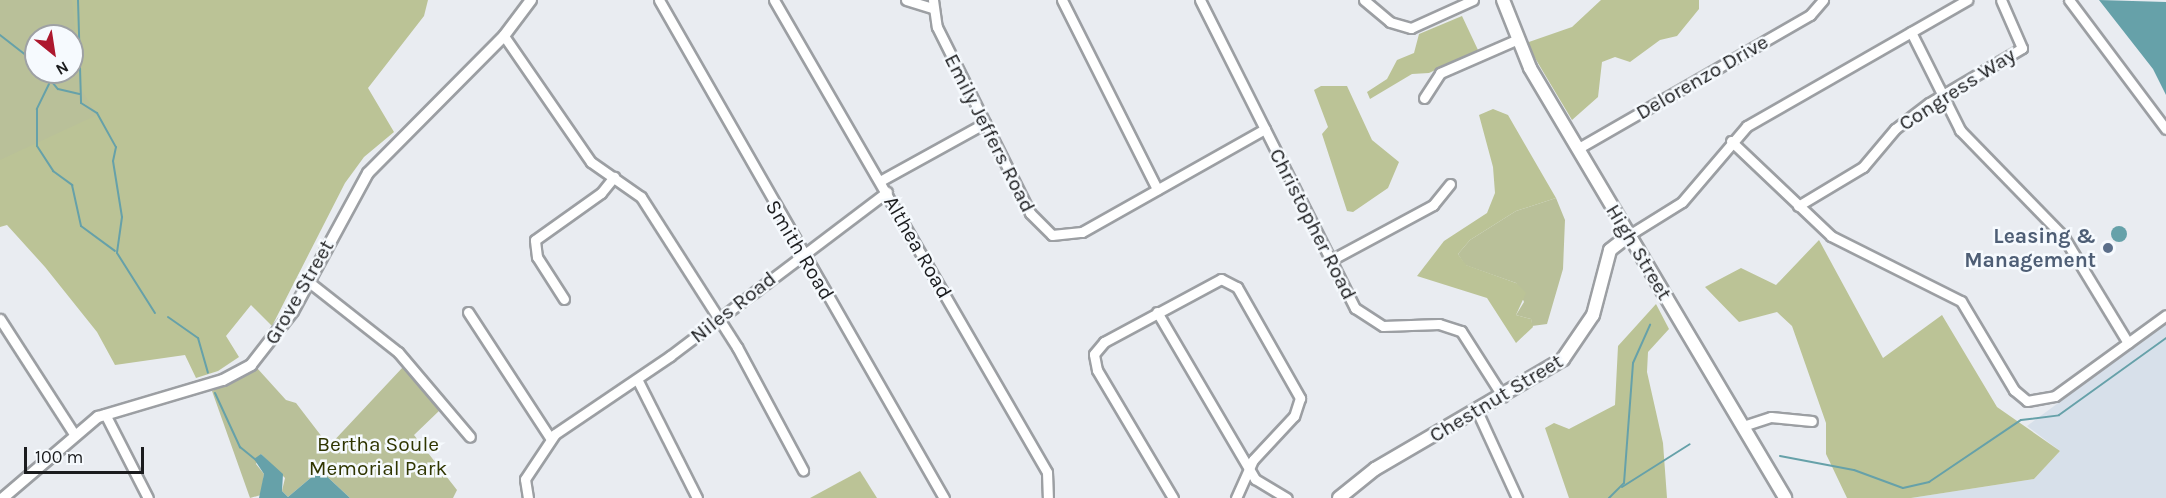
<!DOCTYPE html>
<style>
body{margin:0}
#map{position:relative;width:2166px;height:498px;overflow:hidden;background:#e9ecf1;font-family:Karla,sans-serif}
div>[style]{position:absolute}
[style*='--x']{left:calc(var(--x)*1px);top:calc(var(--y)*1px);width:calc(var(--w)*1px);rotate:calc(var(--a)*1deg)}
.built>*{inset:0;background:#d7e0ea}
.green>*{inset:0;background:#b9c099}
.forest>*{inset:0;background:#bbc396}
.water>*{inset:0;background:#66a1a9}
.round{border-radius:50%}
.stream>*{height:2px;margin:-1px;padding:0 1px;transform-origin:1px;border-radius:1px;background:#66a1a9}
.roads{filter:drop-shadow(2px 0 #9c9fa3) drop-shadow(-2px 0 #9c9fa3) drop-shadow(0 2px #9c9fa3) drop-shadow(0 -2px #9c9fa3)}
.minor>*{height:9px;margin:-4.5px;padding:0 4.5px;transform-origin:4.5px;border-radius:4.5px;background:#fff}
.tertiary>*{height:10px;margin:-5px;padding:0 5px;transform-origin:5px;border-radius:5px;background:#fff}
.secondary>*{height:12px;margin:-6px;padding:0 6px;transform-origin:6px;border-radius:6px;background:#fff}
.dots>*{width:16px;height:16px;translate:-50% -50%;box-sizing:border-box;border:3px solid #f6fafe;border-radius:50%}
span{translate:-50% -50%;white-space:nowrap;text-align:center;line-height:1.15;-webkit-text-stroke:5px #f6fafe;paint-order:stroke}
.street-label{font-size:21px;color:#1b1c1e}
.service-label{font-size:21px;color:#4e5e75;font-weight:700}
.right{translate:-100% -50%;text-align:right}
.park-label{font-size:21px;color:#2f3500}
.north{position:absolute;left:24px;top:24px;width:60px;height:60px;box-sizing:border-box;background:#f6fafe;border:2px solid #9ea1a4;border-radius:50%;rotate:150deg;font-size:16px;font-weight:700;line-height:24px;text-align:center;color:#1b1c1e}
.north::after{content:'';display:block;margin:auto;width:21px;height:27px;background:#ad182e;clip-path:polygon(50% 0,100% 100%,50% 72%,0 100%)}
.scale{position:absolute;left:24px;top:447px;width:120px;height:27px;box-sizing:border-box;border:3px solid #1b1c1e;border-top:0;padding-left:8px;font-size:18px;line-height:21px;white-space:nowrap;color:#1b1c1e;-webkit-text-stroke:4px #f6fafe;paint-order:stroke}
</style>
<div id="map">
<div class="built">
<div style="clip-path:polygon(2166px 324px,2166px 498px,1911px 498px,2034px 479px,2060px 451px,2027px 426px)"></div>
</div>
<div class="green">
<div style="clip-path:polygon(evenodd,0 0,115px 0,122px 116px,0 162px,0 0,36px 36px,72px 36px,72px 72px,36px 72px,36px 36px)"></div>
<div style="clip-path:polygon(1556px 198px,1565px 220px,1563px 269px,1547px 324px,1532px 326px,1531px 319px,1516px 315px,1524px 302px,1516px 283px,1465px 265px,1458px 254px,1470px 240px,1516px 211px)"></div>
<div style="clip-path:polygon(403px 367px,440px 410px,414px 435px,457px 490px,453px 498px,350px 498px,320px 470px,288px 497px,282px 491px,285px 478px,261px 454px,256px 464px,264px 474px,261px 495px,250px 498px,212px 391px,257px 368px,286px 400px,296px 403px,329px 446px)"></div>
</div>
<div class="forest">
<div style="clip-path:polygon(72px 0,428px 0,424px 16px,368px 88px,394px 132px,364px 157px,345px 183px,272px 326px,251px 305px,226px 336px,239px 357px,218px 371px,196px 378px,185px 355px,115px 365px,97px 332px,45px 267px,7px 225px,0 227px,0 160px,97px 115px,81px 89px)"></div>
<div style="clip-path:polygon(1601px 0,1699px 0,1699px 9px,1677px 36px,1660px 40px,1630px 62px,1615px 57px,1602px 62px,1598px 97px,1572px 120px,1526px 43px,1572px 27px)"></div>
<div style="clip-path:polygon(1462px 16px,1478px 50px,1429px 73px,1412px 74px,1370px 99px,1367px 92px,1387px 79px,1397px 60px,1414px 53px,1419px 34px)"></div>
<div style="clip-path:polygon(1321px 86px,1347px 86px,1372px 140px,1399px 162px,1388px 188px,1353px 212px,1347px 211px,1322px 134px,1328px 127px,1314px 90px)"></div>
<div style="clip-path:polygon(1493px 109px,1508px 115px,1556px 198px,1516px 211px,1470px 240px,1458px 254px,1466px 265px,1516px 283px,1526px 293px,1516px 315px,1531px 319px,1533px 327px,1516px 343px,1487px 298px,1417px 276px,1444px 241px,1487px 213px,1495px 193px,1493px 167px,1479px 115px)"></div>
<div style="clip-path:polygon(1819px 240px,1883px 358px,1942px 315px,1997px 407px,2060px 451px,2034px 479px,1911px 498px,1847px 498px,1826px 454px,1826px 423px,1792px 326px,1777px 312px,1739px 322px,1705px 287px,1741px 268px,1776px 285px)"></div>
<div style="clip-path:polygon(1656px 304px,1669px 329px,1648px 352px,1647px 372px,1663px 443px,1667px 498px,1569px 498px,1545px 428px,1554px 423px,1569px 429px,1615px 405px,1618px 346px)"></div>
<div style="clip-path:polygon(860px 471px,877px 498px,810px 498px)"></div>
</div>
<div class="water">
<div style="clip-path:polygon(2099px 0,2166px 2px,2166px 95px,2153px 69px)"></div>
<div class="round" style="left:2111px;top:226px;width:16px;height:16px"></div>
<div style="clip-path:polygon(261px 454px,283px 474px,282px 491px,288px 497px,320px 470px,350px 498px,259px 498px,264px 474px,254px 459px)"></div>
</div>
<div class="stream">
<div style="--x:78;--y:0;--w:103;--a:88.3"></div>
<div style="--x:81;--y:103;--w:19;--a:32"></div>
<div style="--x:97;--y:113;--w:39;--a:61"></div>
<div style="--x:116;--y:147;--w:14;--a:102"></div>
<div style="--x:113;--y:161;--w:57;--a:80.9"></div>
<div style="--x:122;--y:217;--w:36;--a:98"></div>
<div style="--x:117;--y:253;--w:71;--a:57.7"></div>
<div style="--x:0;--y:35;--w:46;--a:37.9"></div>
<div style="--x:44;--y:72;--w:22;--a:51"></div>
<div style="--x:58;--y:89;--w:22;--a:13"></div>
<div style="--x:49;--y:84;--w:28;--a:116"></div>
<div style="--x:37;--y:109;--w:37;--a:90"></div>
<div style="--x:37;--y:146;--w:30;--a:57"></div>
<div style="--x:53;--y:171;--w:24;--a:36"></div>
<div style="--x:72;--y:185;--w:42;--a:77.6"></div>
<div style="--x:81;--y:226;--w:42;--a:36.3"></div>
<div style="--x:168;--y:317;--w:37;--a:35"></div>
<div style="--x:198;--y:338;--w:36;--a:74"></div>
<div style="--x:215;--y:393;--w:60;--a:65.2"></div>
<div style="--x:240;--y:447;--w:21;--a:39"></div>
<div style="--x:1780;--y:456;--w:75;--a:10.7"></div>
<div style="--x:1854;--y:470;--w:52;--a:20.2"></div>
<div style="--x:1903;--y:488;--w:27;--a:-13"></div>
<div style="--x:1929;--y:482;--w:111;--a:-34"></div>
<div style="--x:2021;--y:420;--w:38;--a:-7"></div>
<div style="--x:2059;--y:415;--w:132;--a:-35.7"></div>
<div style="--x:1622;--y:487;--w:80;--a:-32.3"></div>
<div style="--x:1609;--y:498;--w:21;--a:-45"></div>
<div style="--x:1624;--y:483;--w:120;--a:-85.7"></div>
<div style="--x:1633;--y:363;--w:42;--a:-65.9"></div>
</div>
<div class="roads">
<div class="minor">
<div style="--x:659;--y:0;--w:574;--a:60.22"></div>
<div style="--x:774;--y:0;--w:545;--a:59.96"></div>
<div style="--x:1047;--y:472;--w:26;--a:88"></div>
<div style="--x:906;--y:0;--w:27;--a:17"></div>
<div style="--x:933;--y:0;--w:27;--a:82"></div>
<div style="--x:937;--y:27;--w:208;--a:63.4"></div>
<div style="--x:1030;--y:213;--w:31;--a:45"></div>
<div style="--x:1052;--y:235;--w:30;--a:-6"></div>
<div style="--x:1082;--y:232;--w:210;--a:-29.4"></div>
<div style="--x:1062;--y:0;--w:212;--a:63.3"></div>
<div style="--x:1200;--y:0;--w:345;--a:63.3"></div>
<div style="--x:1355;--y:308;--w:33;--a:33"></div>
<div style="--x:1383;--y:326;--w:56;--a:-2"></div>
<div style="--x:1439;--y:324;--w:23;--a:18"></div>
<div style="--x:1461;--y:331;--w:78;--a:57.5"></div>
<div style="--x:1364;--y:0;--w:34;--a:40"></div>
<div style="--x:1390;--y:22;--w:22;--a:16"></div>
<div style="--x:1411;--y:28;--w:68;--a:-24.3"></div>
<div style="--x:2069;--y:0;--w:161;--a:53.1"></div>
<div style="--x:1911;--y:32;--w:110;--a:63.4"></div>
<div style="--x:1960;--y:130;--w:148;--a:45.8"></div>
<div style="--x:2063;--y:236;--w:125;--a:58.7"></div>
<div style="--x:504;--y:36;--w:153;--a:55.4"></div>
<div style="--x:591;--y:162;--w:61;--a:35"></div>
<div style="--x:641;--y:197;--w:178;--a:57.4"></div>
<div style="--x:737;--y:347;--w:140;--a:61.8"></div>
<div style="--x:1424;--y:98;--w:30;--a:-57"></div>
<div style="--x:1440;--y:73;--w:83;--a:-23.5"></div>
<div style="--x:1731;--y:141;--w:138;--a:43.5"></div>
<div style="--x:1831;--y:236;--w:145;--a:26.6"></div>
<div style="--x:1961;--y:301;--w:104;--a:59.2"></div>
<div style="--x:2014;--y:390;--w:17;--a:40"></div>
<div style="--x:2027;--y:401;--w:28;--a:-10"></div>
<div style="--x:2055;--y:396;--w:137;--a:-36.1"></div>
<div style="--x:1577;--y:149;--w:269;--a:-29.9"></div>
<div style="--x:1810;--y:15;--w:20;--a:-49"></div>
<div style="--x:880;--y:181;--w:120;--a:-28.9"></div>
<div style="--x:1798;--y:206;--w:76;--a:-31"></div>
<div style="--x:1863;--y:167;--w:50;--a:-49.9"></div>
<div style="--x:1895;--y:129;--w:43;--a:-37.4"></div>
<div style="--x:1929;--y:103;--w:108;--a:-30.6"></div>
<div style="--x:2022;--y:48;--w:52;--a:-113.6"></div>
<div style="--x:1629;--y:235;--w:62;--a:-31.9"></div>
<div style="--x:1682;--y:202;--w:100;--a:-49.5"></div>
<div style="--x:1747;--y:126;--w:254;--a:-29.8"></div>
<div style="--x:1331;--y:260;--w:116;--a:-28.3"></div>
<div style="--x:1433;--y:205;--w:27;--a:-51"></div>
<div style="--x:309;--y:282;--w:113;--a:38.2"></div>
<div style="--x:398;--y:352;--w:111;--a:49.7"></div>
<div style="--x:564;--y:299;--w:50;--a:-122.7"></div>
<div style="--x:537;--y:257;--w:17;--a:-97"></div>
<div style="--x:535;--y:240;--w:81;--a:-35.5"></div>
<div style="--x:601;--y:193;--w:21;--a:-51"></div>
<div style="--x:468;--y:312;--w:150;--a:56.9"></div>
<div style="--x:1157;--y:312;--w:194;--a:59.6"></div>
<div style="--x:1255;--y:479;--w:37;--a:31"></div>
<div style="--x:0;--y:319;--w:137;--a:57.2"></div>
<div style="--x:637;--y:379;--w:133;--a:63.2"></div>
<div style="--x:1477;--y:411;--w:96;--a:65.3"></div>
<div style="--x:105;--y:414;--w:94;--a:62.9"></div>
<div style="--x:1743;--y:426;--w:29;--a:-18"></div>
<div style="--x:1771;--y:417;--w:41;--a:5.6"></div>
<div style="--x:528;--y:498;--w:19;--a:-99"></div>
<div style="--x:525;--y:479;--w:54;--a:-56.3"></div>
<div style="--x:555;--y:434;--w:139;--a:-34.1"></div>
<div style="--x:670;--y:356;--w:272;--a:-37.1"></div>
<div style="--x:1173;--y:498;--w:149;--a:-120.7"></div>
<div style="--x:1097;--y:370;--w:16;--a:-101"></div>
<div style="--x:1094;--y:354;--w:16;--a:-50"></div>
<div style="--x:1104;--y:342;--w:133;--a:-28.3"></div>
<div style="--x:1221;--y:279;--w:18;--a:27"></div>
<div style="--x:1237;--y:287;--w:128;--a:60.4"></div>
<div style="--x:1300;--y:398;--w:19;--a:108"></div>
<div style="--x:1294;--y:416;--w:60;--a:133"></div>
<div style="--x:1253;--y:460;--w:42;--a:114.1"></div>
</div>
<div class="tertiary">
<div style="--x:3;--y:498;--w:125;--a:-40.5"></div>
<div style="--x:98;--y:417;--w:130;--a:-16.5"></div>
<div style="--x:223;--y:380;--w:32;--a:-28"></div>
<div style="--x:251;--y:365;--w:68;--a:-52.1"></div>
<div style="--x:293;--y:311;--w:157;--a:-61.5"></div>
<div style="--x:368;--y:173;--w:193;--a:-45.2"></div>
<div style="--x:504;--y:36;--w:45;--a:-53.1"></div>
</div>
<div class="secondary">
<div style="--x:1503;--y:0;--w:73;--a:68.3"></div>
<div style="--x:1530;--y:68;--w:500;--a:59.3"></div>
<div style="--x:1339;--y:498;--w:46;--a:-38.9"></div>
<div style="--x:1375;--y:469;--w:218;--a:-30.3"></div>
<div style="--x:1563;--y:359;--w:53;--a:-55.7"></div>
<div style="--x:1593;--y:315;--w:67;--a:-75.3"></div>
<div style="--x:1610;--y:250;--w:24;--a:-38"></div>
</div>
</div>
<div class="dots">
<div style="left:2108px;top:248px;background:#5c6f8a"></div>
</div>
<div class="street-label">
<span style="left:1702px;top:77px;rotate:-30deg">Delorenzo Drive</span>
<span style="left:1957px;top:89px;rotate:-33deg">Congress Way</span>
<span style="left:990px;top:133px;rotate:63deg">Emily Jeffers Road</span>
<span style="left:1313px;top:224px;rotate:63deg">Christopher Road</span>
<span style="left:918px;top:247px;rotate:60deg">Althea Road</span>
<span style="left:800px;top:250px;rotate:59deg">Smith Road</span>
<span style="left:1639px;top:252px;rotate:59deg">High Street</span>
<span style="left:299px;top:292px;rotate:-60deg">Grove Street</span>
<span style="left:733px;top:307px;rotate:-38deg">Niles Road</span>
<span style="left:1496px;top:398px;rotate:-31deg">Chestnut Street</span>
</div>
<div class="service-label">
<span class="right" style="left:2096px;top:248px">Leasing &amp;<br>Management</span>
</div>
<div class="park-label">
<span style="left:378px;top:456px">Bertha Soule<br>Memorial Park</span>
</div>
<div class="north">N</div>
<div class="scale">100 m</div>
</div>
